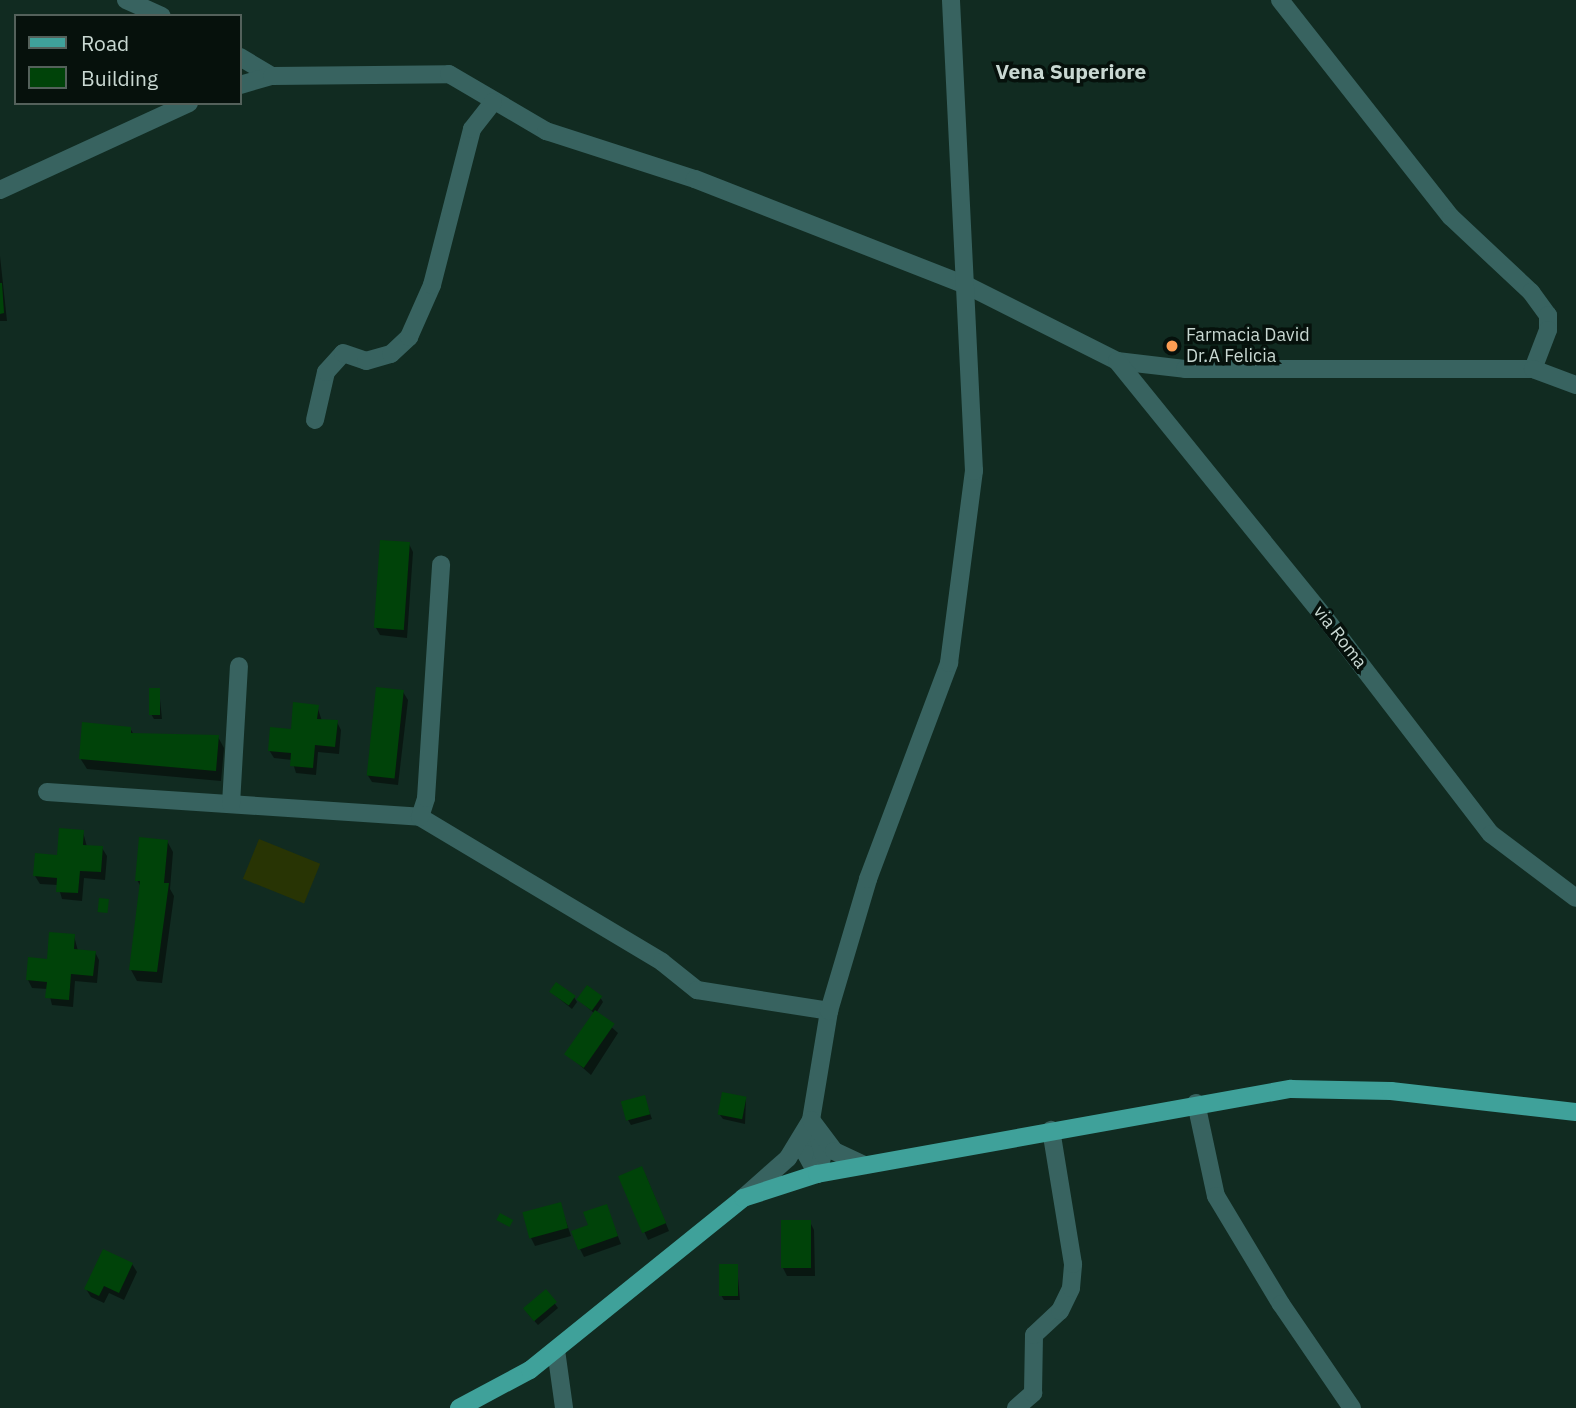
<!DOCTYPE html>
<style>
body{margin:0}
#map{position:relative;width:1576px;height:1408px;overflow:hidden;background:#112b21;font-family:"IBM Plex Sans",sans-serif}
div>[style]{position:absolute}
[style*='--x']{left:calc(var(--x)*1px);top:calc(var(--y)*1px);width:calc(var(--w)*1px);rotate:calc(var(--a)*1deg)}
.green>*{inset:0;background:#283404;transform-origin:0 0}
.shadow>*{inset:0;background:#0007}
.building>*{inset:0;background:#004309;transform-origin:0 0}
.minor>*{height:18px;margin:-9px;padding:0 9px;transform-origin:9px;border-radius:9px;background:#386360}
.major>*{height:18px;margin:-9px;padding:0 9px;transform-origin:9px;border-radius:9px;background:#3fa19a}
.dots>*{width:19px;height:19px;translate:-50% -50%;box-sizing:border-box;border:4px solid #06110c;border-radius:50%}
span{translate:-50% -50%;white-space:nowrap;text-align:center;line-height:1.15;-webkit-text-stroke:7px #06110c;paint-order:stroke}
.poi-label{font-size:18px;color:#c9d8d2}
.left{translate:0 -50%;text-align:left}
.street-label{font-size:18px;color:#c9d8d2}
.quarter-label{font-size:21px;color:#c9d8d2;font-weight:700}
.legend{position:absolute;left:14px;top:14px;width:228px;height:91px;box-sizing:border-box;background:#06110c;border:2px solid #54615b;margin:0;padding:9px 12px;list-style:none;font-size:21px;color:#c9d8d2}
.legend li{display:flex;align-items:center;gap:14px;height:35px}
.legend b{width:35px;border:2px solid #54615b}
</style>
<div id="map">
<div class="green">
<div style="left:259px;top:839px;width:66px;height:43px;rotate:22deg"></div>
</div>
<div class="shadow">
<div style="clip-path:polygon(0 256px,7px 321px,0 321px)"></div>
<div style="clip-path:polygon(409px 544px,413px 552px,407px 638px,380px 635px,376px 628px)"></div>
<div style="clip-path:polygon(159px 690px,162px 719px,154px 719px,151px 714px)"></div>
<div style="clip-path:polygon(403px 692px,408px 700px,398px 785px,372px 782px,367px 774px)"></div>
<div style="clip-path:polygon(317px 706px,322px 721px,337px 722px,341px 730px,339px 754px,318px 752px,316px 775px,296px 773px,292px 760px,274px 758px,269px 750px)"></div>
<div style="clip-path:polygon(130px 728px,134px 735px,218px 737px,224px 748px,221px 781px,87px 769px,80px 758px)"></div>
<div style="clip-path:polygon(83px 832px,87px 847px,102px 848px,107px 856px,105px 880px,84px 878px,82px 901px,62px 899px,58px 885px,40px 884px,35px 876px)"></div>
<div style="clip-path:polygon(167px 841px,173px 852px,170px 889px,174px 896px,162px 983px,137px 981px,131px 970px,141px 887px,137px 880px)"></div>
<div style="clip-path:polygon(74px 936px,78px 951px,95px 952px,99px 960px,97px 983px,75px 981px,73px 1007px,52px 1005px,48px 989px,32px 988px,28px 980px)"></div>
<div style="clip-path:polygon(551px 992px,574px 997px,577px 1002px,572px 1009px)"></div>
<div style="clip-path:polygon(600px 997px,603px 1002px,596px 1013px,618px 1033px,591px 1075px,568px 1055px,595px 1014px,579px 1000px)"></div>
<div style="clip-path:polygon(644px 1097px,652px 1119px,631px 1125px,628px 1120px)"></div>
<div style="clip-path:polygon(746px 1098px,745px 1124px,723px 1119px,720px 1115px)"></div>
<div style="clip-path:polygon(646px 1176px,669px 1231px,648px 1240px,620px 1178px)"></div>
<div style="clip-path:polygon(560px 1204px,571px 1236px,535px 1246px,531px 1238px)"></div>
<div style="clip-path:polygon(606px 1206px,621px 1244px,584px 1257px,580px 1249px)"></div>
<div style="clip-path:polygon(810px 1222px,814px 1230px,815px 1276px,787px 1276px,783px 1268px)"></div>
<div style="clip-path:polygon(132px 1264px,137px 1272px,124px 1300px,109px 1293px,104px 1303px,91px 1297px,86px 1289px)"></div>
<div style="clip-path:polygon(737px 1266px,740px 1300px,724px 1300px,721px 1295px)"></div>
<div style="clip-path:polygon(546px 1292px,558px 1308px,538px 1325px,528px 1314px)"></div>
</div>
<div class="building">
<div style="clip-path:polygon(0 283px,2px 283px,4px 313px,0 314px)"></div>
<div style="left:380px;top:540px;width:30px;height:88px;rotate:4deg"></div>
<div style="left:376px;top:687px;width:28px;height:89px;rotate:6deg"></div>
<div style="left:149px;top:688px;width:11px;height:27px"></div>
<div style="clip-path:polygon(293px 702px,319px 705px,317px 719px,338px 720px,335px 747px,315px 745px,313px 768px,290px 766px,291px 753px,268px 751px,270px 727px,291px 729px)"></div>
<div style="clip-path:polygon(82px 722px,131px 727px,131px 733px,219px 735px,216px 771px,79px 759px)"></div>
<div style="clip-path:polygon(59px 828px,84px 830px,83px 845px,103px 846px,101px 872px,80px 871px,78px 893px,56px 892px,57px 878px,33px 876px,35px 853px,57px 855px)"></div>
<div style="clip-path:polygon(139px 837px,168px 840px,164px 883px,169px 883px,157px 972px,129px 970px,140px 881px,135px 881px)"></div>
<div style="left:99px;top:898px;width:10px;height:14px;rotate:6deg"></div>
<div style="clip-path:polygon(49px 932px,75px 934px,74px 949px,96px 951px,93px 976px,71px 974px,69px 1000px,45px 998px,47px 982px,26px 980px,28px 957px,47px 959px)"></div>
<div style="left:556px;top:982px;width:24px;height:12px;rotate:35deg"></div>
<div style="left:587px;top:985px;width:19px;height:18px;rotate:36deg"></div>
<div style="left:595px;top:1010px;width:24px;height:54px;rotate:35deg"></div>
<div style="left:722px;top:1092px;width:25px;height:23px;rotate:11deg"></div>
<div style="left:645px;top:1095px;width:20px;height:25px;rotate:75deg"></div>
<div style="left:642px;top:1166px;width:62px;height:26px;rotate:67deg"></div>
<div style="left:561px;top:1202px;width:27px;height:40px;rotate:75deg"></div>
<div style="clip-path:polygon(607px 1204px,618px 1236px,578px 1250px,571px 1231px,588px 1225px,583px 1212px)"></div>
<div style="left:500px;top:1213px;width:15px;height:8px;rotate:28deg"></div>
<div style="left:781px;top:1220px;width:30px;height:48px"></div>
<div style="clip-path:polygon(103px 1249px,133px 1263px,119px 1293px,104px 1286px,99px 1296px,84px 1289px)"></div>
<div style="left:719px;top:1264px;width:19px;height:32px"></div>
<div style="left:546px;top:1289px;width:17px;height:30px;rotate:50deg"></div>
</div>
<div class="minor">
<div style="--x:126;--y:0;--w:39;--a:24"></div>
<div style="--x:1280;--y:0;--w:276;--a:51.8"></div>
<div style="--x:1451;--y:217;--w:110;--a:43.2"></div>
<div style="--x:1531;--y:292;--w:29;--a:54"></div>
<div style="--x:1548;--y:315;--w:15;--a:90"></div>
<div style="--x:1548;--y:330;--w:42;--a:111"></div>
<div style="--x:240;--y:57;--w:37;--a:31"></div>
<div style="--x:240;--y:85;--w:33;--a:-16"></div>
<div style="--x:272;--y:76;--w:177;--a:-0.6"></div>
<div style="--x:449;--y:74;--w:113;--a:30.4"></div>
<div style="--x:546;--y:131;--w:157;--a:17.9"></div>
<div style="--x:695;--y:179;--w:293;--a:21.4"></div>
<div style="--x:968;--y:286;--w:167;--a:26.7"></div>
<div style="--x:1117;--y:361;--w:68;--a:6.7"></div>
<div style="--x:1185;--y:369;--w:348;--a:0"></div>
<div style="--x:1533;--y:369;--w:46;--a:20.4"></div>
<div style="--x:0;--y:190;--w:208;--a:-24.7"></div>
<div style="--x:1117;--y:361;--w:331;--a:51"></div>
<div style="--x:1325;--y:618;--w:272;--a:52.5"></div>
<div style="--x:1491;--y:834;--w:106;--a:37"></div>
<div style="--x:315;--y:420;--w:49;--a:-77.1"></div>
<div style="--x:326;--y:372;--w:25;--a:-48"></div>
<div style="--x:343;--y:353;--w:24;--a:19"></div>
<div style="--x:366;--y:361;--w:26;--a:-16"></div>
<div style="--x:391;--y:354;--w:25;--a:-43"></div>
<div style="--x:409;--y:337;--w:57;--a:-66.1"></div>
<div style="--x:432;--y:285;--w:161;--a:-75.6"></div>
<div style="--x:472;--y:129;--w:34;--a:-52"></div>
<div style="--x:47;--y:792;--w:374;--a:3.8"></div>
<div style="--x:420;--y:817;--w:282;--a:30.9"></div>
<div style="--x:662;--y:962;--w:45;--a:38.7"></div>
<div style="--x:697;--y:990;--w:134;--a:9"></div>
<div style="--x:231;--y:804;--w:138;--a:-86.7"></div>
<div style="--x:420;--y:817;--w:20;--a:-72"></div>
<div style="--x:426;--y:798;--w:234;--a:-86.3"></div>
<div style="--x:1196;--y:1103;--w:95;--a:77.9"></div>
<div style="--x:1216;--y:1196;--w:126;--a:59"></div>
<div style="--x:1281;--y:1304;--w:126;--a:55.7"></div>
<div style="--x:811;--y:1120;--w:110;--a:-80.6"></div>
<div style="--x:829;--y:1011;--w:138;--a:-73.5"></div>
<div style="--x:868;--y:879;--w:231;--a:-69.4"></div>
<div style="--x:949;--y:663;--w:194;--a:-82.6"></div>
<div style="--x:974;--y:471;--w:472;--a:-92.8"></div>
<div style="--x:805;--y:1134;--w:20;--a:87"></div>
<div style="--x:806;--y:1154;--w:23;--a:61"></div>
<div style="--x:817;--y:1174;--w:21;--a:-73"></div>
<div style="--x:823;--y:1154;--w:20;--a:-105"></div>
<div style="--x:743;--y:1198;--w:60;--a:-41.6"></div>
<div style="--x:788;--y:1158;--w:44;--a:-58.8"></div>
<div style="--x:811;--y:1120;--w:39;--a:53"></div>
<div style="--x:834;--y:1151;--w:33;--a:25"></div>
<div style="--x:556;--y:1350;--w:59;--a:82.1"></div>
<div style="--x:1016;--y:1408;--w:23;--a:-41"></div>
<div style="--x:1033;--y:1393;--w:58;--a:-89"></div>
<div style="--x:1034;--y:1335;--w:35;--a:-43"></div>
<div style="--x:1060;--y:1311;--w:25;--a:-64"></div>
<div style="--x:1071;--y:1288;--w:24;--a:-85"></div>
<div style="--x:1073;--y:1264;--w:136;--a:-99.3"></div>
</div>
<div class="major">
<div style="--x:459;--y:1408;--w:81;--a:-28.2"></div>
<div style="--x:530;--y:1370;--w:274;--a:-38.9"></div>
<div style="--x:743;--y:1198;--w:78;--a:-18"></div>
<div style="--x:817;--y:1174;--w:482;--a:-10.2"></div>
<div style="--x:1291;--y:1089;--w:100;--a:1.1"></div>
<div style="--x:1391;--y:1091;--w:186;--a:6.5"></div>
</div>
<div class="dots">
<div style="left:1172px;top:346px;background:#fc9d53"></div>
</div>
<div class="poi-label">
<span class="left" style="left:1186px;top:346px">Farmacia David<br>Dr.A Felicia</span>
</div>
<div class="street-label">
<span style="left:1340px;top:637px;rotate:52deg">via Roma</span>
</div>
<div class="quarter-label">
<span style="left:1071px;top:71px">Vena Superiore</span>
</div>
<ul class="legend">
<li><b style="height:9px;background:#3fa19a"></b>Road</li>
<li><b style="height:19px;background:#004309"></b>Building</li>
</ul>
</div>
